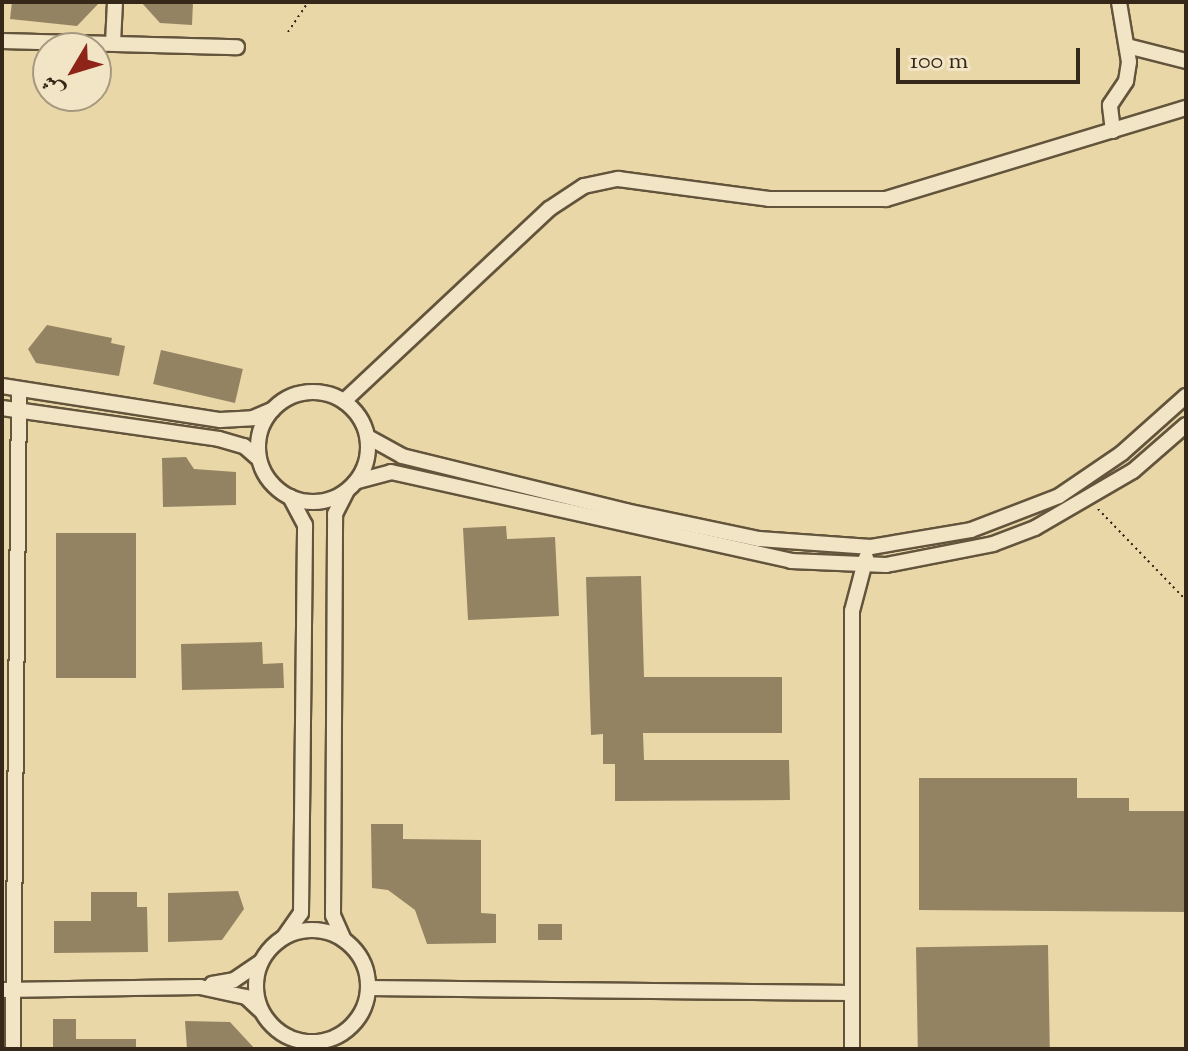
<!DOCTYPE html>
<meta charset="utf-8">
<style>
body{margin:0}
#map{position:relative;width:1188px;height:1051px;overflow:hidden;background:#ead7a7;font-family:"Sorts Mill Goudy",Amiri,serif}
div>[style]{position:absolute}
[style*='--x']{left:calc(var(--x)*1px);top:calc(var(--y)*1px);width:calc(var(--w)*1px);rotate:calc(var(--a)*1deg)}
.building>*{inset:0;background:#948362;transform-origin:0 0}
.path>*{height:2px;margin-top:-1px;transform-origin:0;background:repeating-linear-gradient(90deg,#362818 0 2px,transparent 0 6px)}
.roads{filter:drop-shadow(2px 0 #63543c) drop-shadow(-2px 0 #63543c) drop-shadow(0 2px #63543c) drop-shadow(0 -2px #63543c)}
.minor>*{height:14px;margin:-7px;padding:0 7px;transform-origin:7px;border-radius:7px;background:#f1e5c6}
.minor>.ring{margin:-7px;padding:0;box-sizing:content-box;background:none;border:14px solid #f1e5c6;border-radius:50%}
span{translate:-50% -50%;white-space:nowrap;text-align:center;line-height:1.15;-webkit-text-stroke:8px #f1e5c6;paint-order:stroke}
.frame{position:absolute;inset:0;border:4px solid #362818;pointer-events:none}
.north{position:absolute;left:32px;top:32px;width:80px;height:80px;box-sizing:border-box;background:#f1e5c6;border:2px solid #a69980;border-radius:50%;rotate:232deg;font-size:22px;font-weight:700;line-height:32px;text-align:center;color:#362818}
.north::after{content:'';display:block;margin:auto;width:28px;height:36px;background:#8f2418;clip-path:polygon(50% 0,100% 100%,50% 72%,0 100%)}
.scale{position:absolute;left:896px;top:48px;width:184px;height:36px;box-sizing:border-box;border:4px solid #362818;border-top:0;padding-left:10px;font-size:24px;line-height:28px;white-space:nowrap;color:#362818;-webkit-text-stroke:6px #f1e5c6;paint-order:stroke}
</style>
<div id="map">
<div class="building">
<div style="clip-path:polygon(12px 2px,100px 2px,77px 26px,10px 19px)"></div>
<div style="clip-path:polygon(141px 2px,193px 2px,192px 25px,160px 23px)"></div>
<div style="clip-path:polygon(47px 325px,112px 338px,111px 343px,125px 346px,119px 376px,36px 363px,28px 349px)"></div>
<div style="left:161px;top:350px;width:84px;height:35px;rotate:13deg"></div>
<div style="clip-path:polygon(186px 457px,194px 469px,236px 472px,236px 505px,163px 507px,162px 458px)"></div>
<div style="clip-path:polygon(506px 526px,507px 539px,555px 537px,559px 616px,468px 620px,463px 528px)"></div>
<div style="left:56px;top:533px;width:80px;height:145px"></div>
<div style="clip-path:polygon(641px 576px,644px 677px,782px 677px,782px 733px,643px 733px,644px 760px,789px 760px,790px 800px,615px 801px,615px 764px,603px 764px,603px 734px,591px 735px,586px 577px)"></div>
<div style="clip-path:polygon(262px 642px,263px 664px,283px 663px,284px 688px,182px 690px,181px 644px)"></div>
<div style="clip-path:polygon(919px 778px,1077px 778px,1077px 798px,1129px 798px,1129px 811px,1186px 811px,1186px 912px,919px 910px)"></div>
<div style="clip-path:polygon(371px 824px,403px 824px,403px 839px,481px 840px,481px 913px,496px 914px,496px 943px,427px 944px,415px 910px,388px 890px,372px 888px)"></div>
<div style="clip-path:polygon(238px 891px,244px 909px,222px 940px,168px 942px,168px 893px)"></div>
<div style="clip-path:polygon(91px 892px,137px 892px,137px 907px,147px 907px,148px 952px,54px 953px,54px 921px,91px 921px)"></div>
<div style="left:538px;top:924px;width:24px;height:16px"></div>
<div style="left:1048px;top:945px;width:104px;height:132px;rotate:89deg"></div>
<div style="clip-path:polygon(53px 1019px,76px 1019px,76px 1039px,136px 1039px,136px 1049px,53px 1049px)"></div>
<div style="clip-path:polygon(185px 1021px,230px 1022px,255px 1049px,187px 1049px)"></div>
</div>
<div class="path">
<div style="--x:288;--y:32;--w:36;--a:-56"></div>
<div style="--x:1098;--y:509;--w:127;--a:46"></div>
</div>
<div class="roads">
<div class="minor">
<div style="--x:2;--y:41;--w:235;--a:1.5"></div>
<div style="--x:113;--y:43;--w:41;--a:-87.2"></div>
<div style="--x:1127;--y:46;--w:61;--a:14.3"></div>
<div style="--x:1113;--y:131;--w:26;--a:-97"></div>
<div style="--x:1110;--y:105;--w:29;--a:-56"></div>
<div style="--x:1126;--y:81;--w:19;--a:-81"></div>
<div style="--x:1129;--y:62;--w:61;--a:-99.5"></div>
<div style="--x:2;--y:386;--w:221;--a:8.9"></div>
<div style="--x:220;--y:420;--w:33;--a:-3"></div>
<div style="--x:253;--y:418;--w:21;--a:-23"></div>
<div class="ring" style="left:258px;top:392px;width:96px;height:96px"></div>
<div style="--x:344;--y:401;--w:281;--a:-43.1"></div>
<div style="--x:549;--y:209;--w:42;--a:-33.3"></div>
<div style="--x:584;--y:186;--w:35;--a:-12"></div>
<div style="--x:618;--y:179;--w:152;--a:7.5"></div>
<div style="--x:769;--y:199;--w:117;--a:0"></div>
<div style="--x:886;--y:199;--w:313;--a:-16.9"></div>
<div style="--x:2;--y:408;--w:219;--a:8.1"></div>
<div style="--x:219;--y:439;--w:26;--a:16"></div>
<div style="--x:244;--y:446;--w:20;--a:41"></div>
<div style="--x:368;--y:437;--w:39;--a:29"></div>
<div style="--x:402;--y:456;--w:231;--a:13.8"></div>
<div style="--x:626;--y:511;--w:136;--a:11.9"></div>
<div style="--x:759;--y:539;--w:112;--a:4.1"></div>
<div style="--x:871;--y:547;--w:101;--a:-9.6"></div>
<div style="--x:971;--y:530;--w:94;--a:-21.1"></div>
<div style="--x:1059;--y:496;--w:76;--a:-34.3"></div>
<div style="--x:1122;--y:453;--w:86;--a:-41.7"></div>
<div style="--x:358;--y:481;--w:34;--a:-15"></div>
<div style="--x:391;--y:472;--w:410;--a:12.5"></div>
<div style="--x:791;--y:561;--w:95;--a:2.4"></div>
<div style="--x:886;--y:565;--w:109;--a:-11.1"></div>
<div style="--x:993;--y:544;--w:45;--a:-20.9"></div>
<div style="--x:1035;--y:528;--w:113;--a:-30.2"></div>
<div style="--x:1133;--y:471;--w:70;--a:-41"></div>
<div class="ring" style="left:256px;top:930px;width:98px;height:98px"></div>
<div style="--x:284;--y:937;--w:29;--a:-55"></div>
<div style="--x:301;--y:913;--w:388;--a:-89.4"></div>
<div style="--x:305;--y:525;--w:32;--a:-118"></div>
<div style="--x:344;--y:940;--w:27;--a:-114"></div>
<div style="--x:333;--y:915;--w:401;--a:-89.7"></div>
<div style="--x:335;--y:514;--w:25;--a:-63"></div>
<div style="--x:212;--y:984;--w:22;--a:-10"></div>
<div style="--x:234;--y:980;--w:32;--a:-34"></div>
<div style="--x:368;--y:988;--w:484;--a:0.6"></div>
<div style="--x:2;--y:990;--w:198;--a:-0.9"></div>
<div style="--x:200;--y:987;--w:47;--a:12.3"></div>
<div style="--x:246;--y:997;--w:18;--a:43"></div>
<div style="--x:13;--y:1049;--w:660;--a:-89.48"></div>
<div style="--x:852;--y:1049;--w:438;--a:-90"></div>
<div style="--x:852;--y:611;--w:55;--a:-75.2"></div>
</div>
</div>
<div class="frame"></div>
<div class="north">ش</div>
<div class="scale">100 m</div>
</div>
